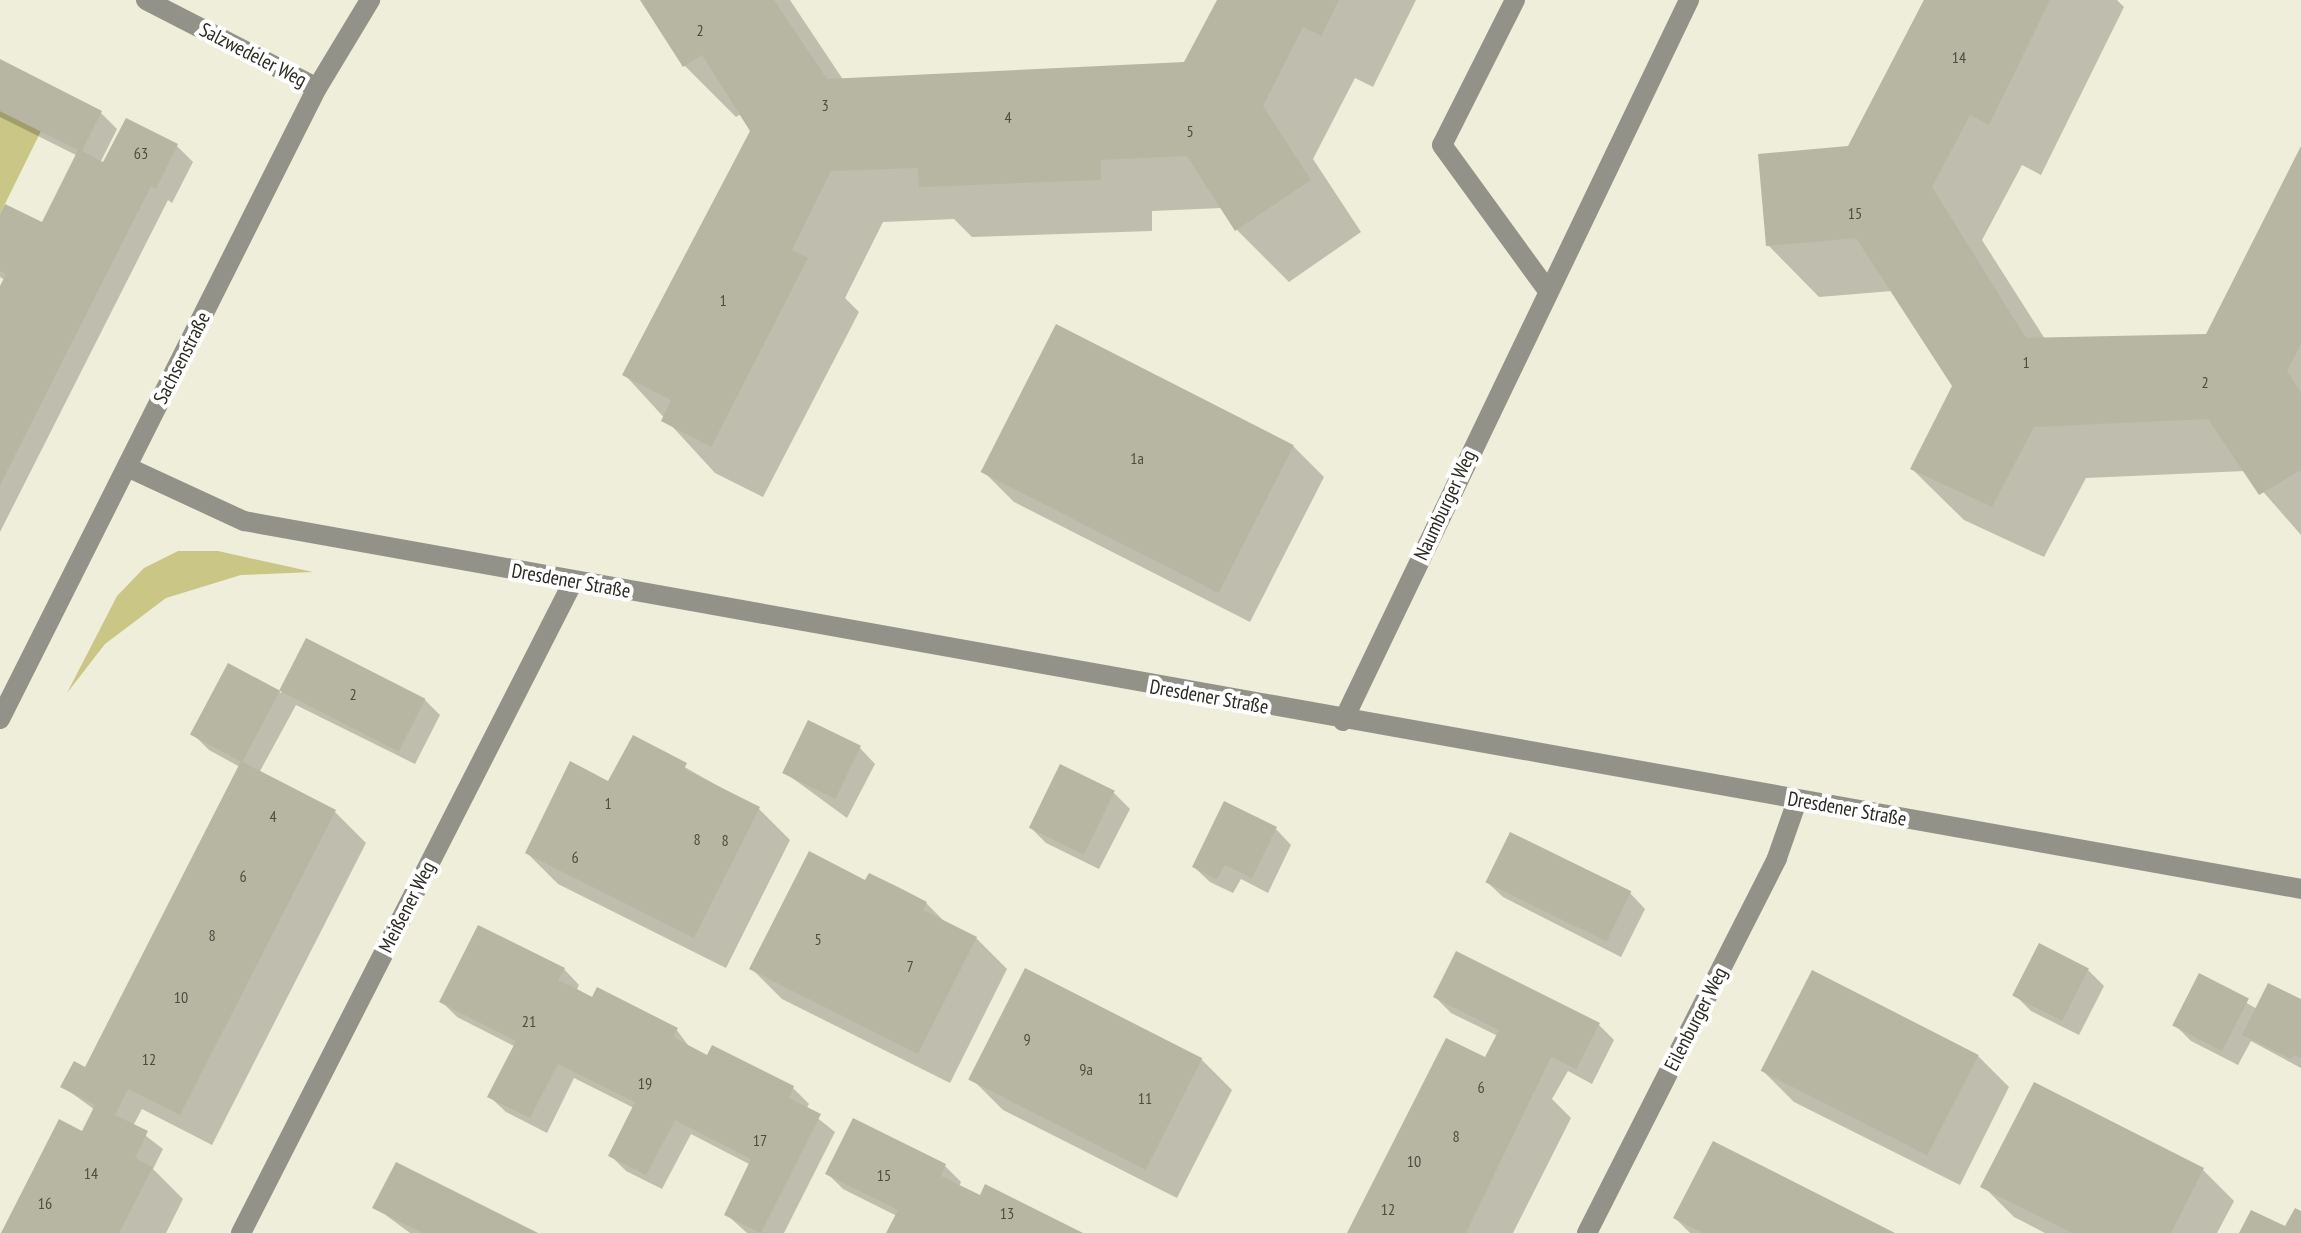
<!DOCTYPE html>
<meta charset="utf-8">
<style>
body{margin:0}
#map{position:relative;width:2301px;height:1233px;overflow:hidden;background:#efeeda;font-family:"PT Sans Narrow",sans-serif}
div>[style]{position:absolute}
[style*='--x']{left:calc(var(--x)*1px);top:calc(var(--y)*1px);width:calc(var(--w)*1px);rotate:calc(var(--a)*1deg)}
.green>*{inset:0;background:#cac686}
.shadow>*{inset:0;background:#0003}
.building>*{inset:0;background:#b7b6a3;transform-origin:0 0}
.minor>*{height:20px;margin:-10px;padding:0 10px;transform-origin:10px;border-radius:10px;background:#929289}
span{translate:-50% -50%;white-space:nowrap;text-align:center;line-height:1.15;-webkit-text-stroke:8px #fff;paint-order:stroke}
.number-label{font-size:16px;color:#4d4c42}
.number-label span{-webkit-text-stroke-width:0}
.street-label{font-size:20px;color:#2a2922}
</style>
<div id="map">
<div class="green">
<div style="clip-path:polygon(0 111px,41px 131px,0 214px)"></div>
<div style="clip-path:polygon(178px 551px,218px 551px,313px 572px,241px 575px,166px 598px,105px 644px,67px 693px,117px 596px,144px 568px)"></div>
</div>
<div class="shadow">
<div style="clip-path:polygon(642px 0,790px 0,844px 81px,1185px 64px,1218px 0,1416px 0,1373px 87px,1355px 78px,1313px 159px,1361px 232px,1289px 282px,1237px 230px,1222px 208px,1152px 211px,1152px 231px,972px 237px,954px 219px,883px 222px,845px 298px,859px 312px,763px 497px,715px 473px,625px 375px,752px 131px,741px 114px,736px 117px,685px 66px)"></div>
<div style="clip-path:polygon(1924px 0,2117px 0,2124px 7px,2041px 175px,2022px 165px,1982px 240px,2045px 339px,2207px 336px,2301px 150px,2301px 535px,2245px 471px,2086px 478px,2044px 557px,1964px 520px,1912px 469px,1954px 386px,1892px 291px,1819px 297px,1768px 245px,1849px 148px)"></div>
<div style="clip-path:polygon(0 61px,101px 113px,117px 129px,100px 163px,177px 146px,193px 162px,172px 203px,168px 200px,0 532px,0 291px,5px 280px,0 277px,0 218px,43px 225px,78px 156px,0 117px)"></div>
<div style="clip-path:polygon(1293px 446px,1324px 477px,1250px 622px,1014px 502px,983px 471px)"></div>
<div style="clip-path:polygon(307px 640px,425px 700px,440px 715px,415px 764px,296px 705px,259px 773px,335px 812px,366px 843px,212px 1145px,142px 1109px,133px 1126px,163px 1149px,153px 1169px,183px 1199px,166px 1233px,3px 1233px,90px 1137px,95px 1110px,62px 1086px,93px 1073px,240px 767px,209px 750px,193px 734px,229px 666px,281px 693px)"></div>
<div style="clip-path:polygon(633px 738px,759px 809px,790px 840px,726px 968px,558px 884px,527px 853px,609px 784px)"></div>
<div style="clip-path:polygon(860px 748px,875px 764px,847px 818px,784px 772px)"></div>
<div style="clip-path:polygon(1061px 766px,1114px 793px,1130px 809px,1099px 869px,1046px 843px,1030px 827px)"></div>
<div style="clip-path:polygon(1276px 829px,1291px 845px,1268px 893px,1241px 879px,1233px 893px,1210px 882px,1194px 867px)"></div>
<div style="clip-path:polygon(1487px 882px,1630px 893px,1645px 909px,1621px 957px,1503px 897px)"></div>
<div style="clip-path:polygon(866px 883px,926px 903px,946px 923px,976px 938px,1007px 969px,950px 1083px,782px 999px,751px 968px)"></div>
<div style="clip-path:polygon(564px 969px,579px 985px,576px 991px,676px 1029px,691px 1049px,708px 1058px,793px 1088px,809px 1104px,806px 1109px,835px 1132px,784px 1233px,747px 1233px,726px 1214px,751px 1165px,691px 1134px,662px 1189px,626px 1171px,610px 1155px,634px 1108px,574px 1078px,547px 1133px,506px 1112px,490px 1097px,516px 1047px,457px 1017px,441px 1001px)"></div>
<div style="clip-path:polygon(2088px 970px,2104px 986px,2079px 1035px,2031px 1011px,2015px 995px)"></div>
<div style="clip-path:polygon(1813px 973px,1978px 1056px,2009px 1087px,1960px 1185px,1794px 1102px,1763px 1071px)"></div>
<div style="clip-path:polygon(2200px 976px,2257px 1009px,2301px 1001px,2301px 1068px,2251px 1041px,2238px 1065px,2191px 1041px,2175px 1025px)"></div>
<div style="clip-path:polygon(1435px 997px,1599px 1025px,1614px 1040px,1592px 1084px,1568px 1071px,1552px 1099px,1571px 1118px,1513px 1233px,1349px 1233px,1486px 1060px,1498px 1036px,1451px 1013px)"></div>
<div style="clip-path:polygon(1201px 1059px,1232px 1090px,1177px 1198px,1003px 1110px,972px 1079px)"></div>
<div style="clip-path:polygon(854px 1120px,945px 1166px,961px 1182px,959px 1187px,981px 1198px,1079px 1233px,889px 1233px,897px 1216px,843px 1189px,827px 1173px)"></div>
<div style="clip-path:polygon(2203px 1170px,2234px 1201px,2217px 1233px,2045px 1233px,2014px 1217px,1983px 1186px)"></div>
<div style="clip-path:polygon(375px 1207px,533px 1233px,410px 1233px)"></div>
<div style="clip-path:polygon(1675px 1218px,1892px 1233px,1690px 1233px)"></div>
</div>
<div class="building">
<div style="clip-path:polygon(640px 0,774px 0,827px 79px,1184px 62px,1217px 0,1339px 0,1321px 36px,1303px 27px,1263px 106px,1311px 180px,1235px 231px,1187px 156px,1101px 160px,1101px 180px,919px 187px,918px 168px,831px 171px,792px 250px,808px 258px,711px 447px,661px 421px,671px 400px,622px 375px,750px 131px,702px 55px,683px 67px)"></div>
<div style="clip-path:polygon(1924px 0,2050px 0,1989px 125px,1970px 115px,1932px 187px,2026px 338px,2206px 334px,2301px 146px,2301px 344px,2287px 371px,2301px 393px,2301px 470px,2259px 495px,2208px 419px,2034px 427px,1992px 507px,1910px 469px,1952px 386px,1856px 238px,1766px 246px,1758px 154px,1848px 146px)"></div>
<div style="clip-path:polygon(0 59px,102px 111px,82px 151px,103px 162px,126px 118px,178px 144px,156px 189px,151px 186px,0 485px,0 286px,6px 274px,0 271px,0 214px,5px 204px,42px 222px,78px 150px,0 111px)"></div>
<div style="left:1056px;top:324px;width:267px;height:166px;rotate:27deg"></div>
<div style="left:306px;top:638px;width:134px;height:59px;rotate:27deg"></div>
<div style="left:228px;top:663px;width:59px;height:81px;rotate:28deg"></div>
<div style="left:808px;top:720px;width:59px;height:59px;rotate:26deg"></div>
<div style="clip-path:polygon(633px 735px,687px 763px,684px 769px,760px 807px,694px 938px,525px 853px,570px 761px,608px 781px)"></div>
<div style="clip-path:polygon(241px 761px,336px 810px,180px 1115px,128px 1089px,115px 1115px,148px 1131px,135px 1158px,153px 1167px,119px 1233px,1px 1233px,59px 1119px,82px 1131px,95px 1105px,60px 1087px,74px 1061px,85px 1067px)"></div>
<div style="left:1060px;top:764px;width:61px;height:71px;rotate:26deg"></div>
<div style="clip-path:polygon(1224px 801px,1277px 827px,1252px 878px,1225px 865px,1217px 879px,1192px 867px)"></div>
<div style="left:1510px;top:832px;width:135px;height:56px;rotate:26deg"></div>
<div style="clip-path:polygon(809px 851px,865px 880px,869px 873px,898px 887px,927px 902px,923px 910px,977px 937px,918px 1054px,749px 969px)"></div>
<div style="clip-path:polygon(478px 925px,565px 968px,558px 980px,575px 988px,592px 997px,597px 987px,678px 1028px,673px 1037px,707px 1055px,712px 1045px,794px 1086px,789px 1098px,821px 1114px,761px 1233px,724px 1215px,751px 1159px,675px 1120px,646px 1175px,608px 1156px,635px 1102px,558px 1064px,530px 1118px,487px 1097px,516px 1041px,439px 1002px)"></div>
<div style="left:2039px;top:943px;width:56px;height:59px;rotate:27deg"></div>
<div style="clip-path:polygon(1456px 951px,1600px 1023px,1576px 1069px,1551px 1057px,1466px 1233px,1347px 1233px,1446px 1038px,1485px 1057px,1499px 1030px,1433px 997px)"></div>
<div style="left:1025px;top:968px;width:199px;height:125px;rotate:27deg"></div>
<div style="left:1812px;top:970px;width:187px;height:113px;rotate:27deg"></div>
<div style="left:2199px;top:973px;width:56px;height:59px;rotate:27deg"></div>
<div style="clip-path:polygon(2268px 983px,2301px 999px,2301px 1058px,2294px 1055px,2291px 1059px,2242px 1035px)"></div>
<div style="clip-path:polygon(2034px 1082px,2204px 1168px,2171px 1233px,2072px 1233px,1980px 1187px)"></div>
<div style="clip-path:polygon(853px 1118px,946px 1164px,941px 1176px,980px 1195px,985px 1184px,1083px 1233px,886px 1233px,898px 1210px,825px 1174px)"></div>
<div style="clip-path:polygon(1713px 1141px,1895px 1233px,1703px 1233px,1673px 1218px)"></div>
<div style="clip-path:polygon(396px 1162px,538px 1233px,423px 1233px,372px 1208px)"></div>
<div style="clip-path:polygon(2295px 1208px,2301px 1211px,2301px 1233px,2239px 1233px,2251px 1210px,2285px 1226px)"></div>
</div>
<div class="minor">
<div style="--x:146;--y:0;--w:192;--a:27.2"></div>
<div style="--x:1515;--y:0;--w:162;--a:116.7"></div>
<div style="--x:1442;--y:145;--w:177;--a:54"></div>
<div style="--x:127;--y:467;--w:129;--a:24.8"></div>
<div style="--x:244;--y:521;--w:2090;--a:10.14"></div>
<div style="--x:0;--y:719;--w:706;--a:-63.33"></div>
<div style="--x:317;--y:88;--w:103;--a:-58.9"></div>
<div style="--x:1343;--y:721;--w:800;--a:-64.36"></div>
<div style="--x:241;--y:1233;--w:731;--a:-62.98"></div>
<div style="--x:1587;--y:1233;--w:420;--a:-63.1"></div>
<div style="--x:1777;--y:858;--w:60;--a:-70.7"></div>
</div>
<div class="number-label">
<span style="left:700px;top:30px">2</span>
<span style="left:1959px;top:57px">14</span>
<span style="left:825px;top:105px">3</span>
<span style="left:1008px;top:117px">4</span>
<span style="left:1190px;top:131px">5</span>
<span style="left:141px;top:153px">63</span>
<span style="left:1855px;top:213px">15</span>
<span style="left:723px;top:300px">1</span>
<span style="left:2026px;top:362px">1</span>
<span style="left:2205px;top:382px">2</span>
<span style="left:1137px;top:458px">1a</span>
<span style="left:353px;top:694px">2</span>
<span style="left:608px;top:803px">1</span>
<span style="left:273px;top:816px">4</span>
<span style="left:697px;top:839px">8</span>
<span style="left:725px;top:840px">8</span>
<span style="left:575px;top:857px">6</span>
<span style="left:243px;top:876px">6</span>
<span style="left:212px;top:935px">8</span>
<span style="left:818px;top:939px">5</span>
<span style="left:910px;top:966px">7</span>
<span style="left:181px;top:997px">10</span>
<span style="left:529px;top:1021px">21</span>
<span style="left:1027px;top:1039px">9</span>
<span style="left:149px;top:1059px">12</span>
<span style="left:1086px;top:1069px">9a</span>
<span style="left:645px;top:1083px">19</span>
<span style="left:1481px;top:1087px">6</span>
<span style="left:1145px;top:1098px">11</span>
<span style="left:1456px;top:1136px">8</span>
<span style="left:760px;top:1140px">17</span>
<span style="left:1414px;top:1161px">10</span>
<span style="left:91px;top:1173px">14</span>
<span style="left:884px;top:1175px">15</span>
<span style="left:45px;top:1203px">16</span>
<span style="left:1388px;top:1209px">12</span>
<span style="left:1007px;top:1213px">13</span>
</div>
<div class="street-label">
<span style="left:253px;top:55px;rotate:27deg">Salzwedeler Weg</span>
<span style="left:182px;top:358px;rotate:-63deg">Sachsenstraße</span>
<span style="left:1445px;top:505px;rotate:-65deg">Naumburger Weg</span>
<span style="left:571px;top:581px;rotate:10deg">Dresdener Straße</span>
<span style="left:1209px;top:697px;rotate:10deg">Dresdener Straße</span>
<span style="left:1847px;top:809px;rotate:10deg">Dresdener Straße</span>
<span style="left:407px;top:907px;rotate:-63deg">Meißener Weg</span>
<span style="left:1696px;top:1019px;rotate:-63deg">Eilenburger Weg</span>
</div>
</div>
